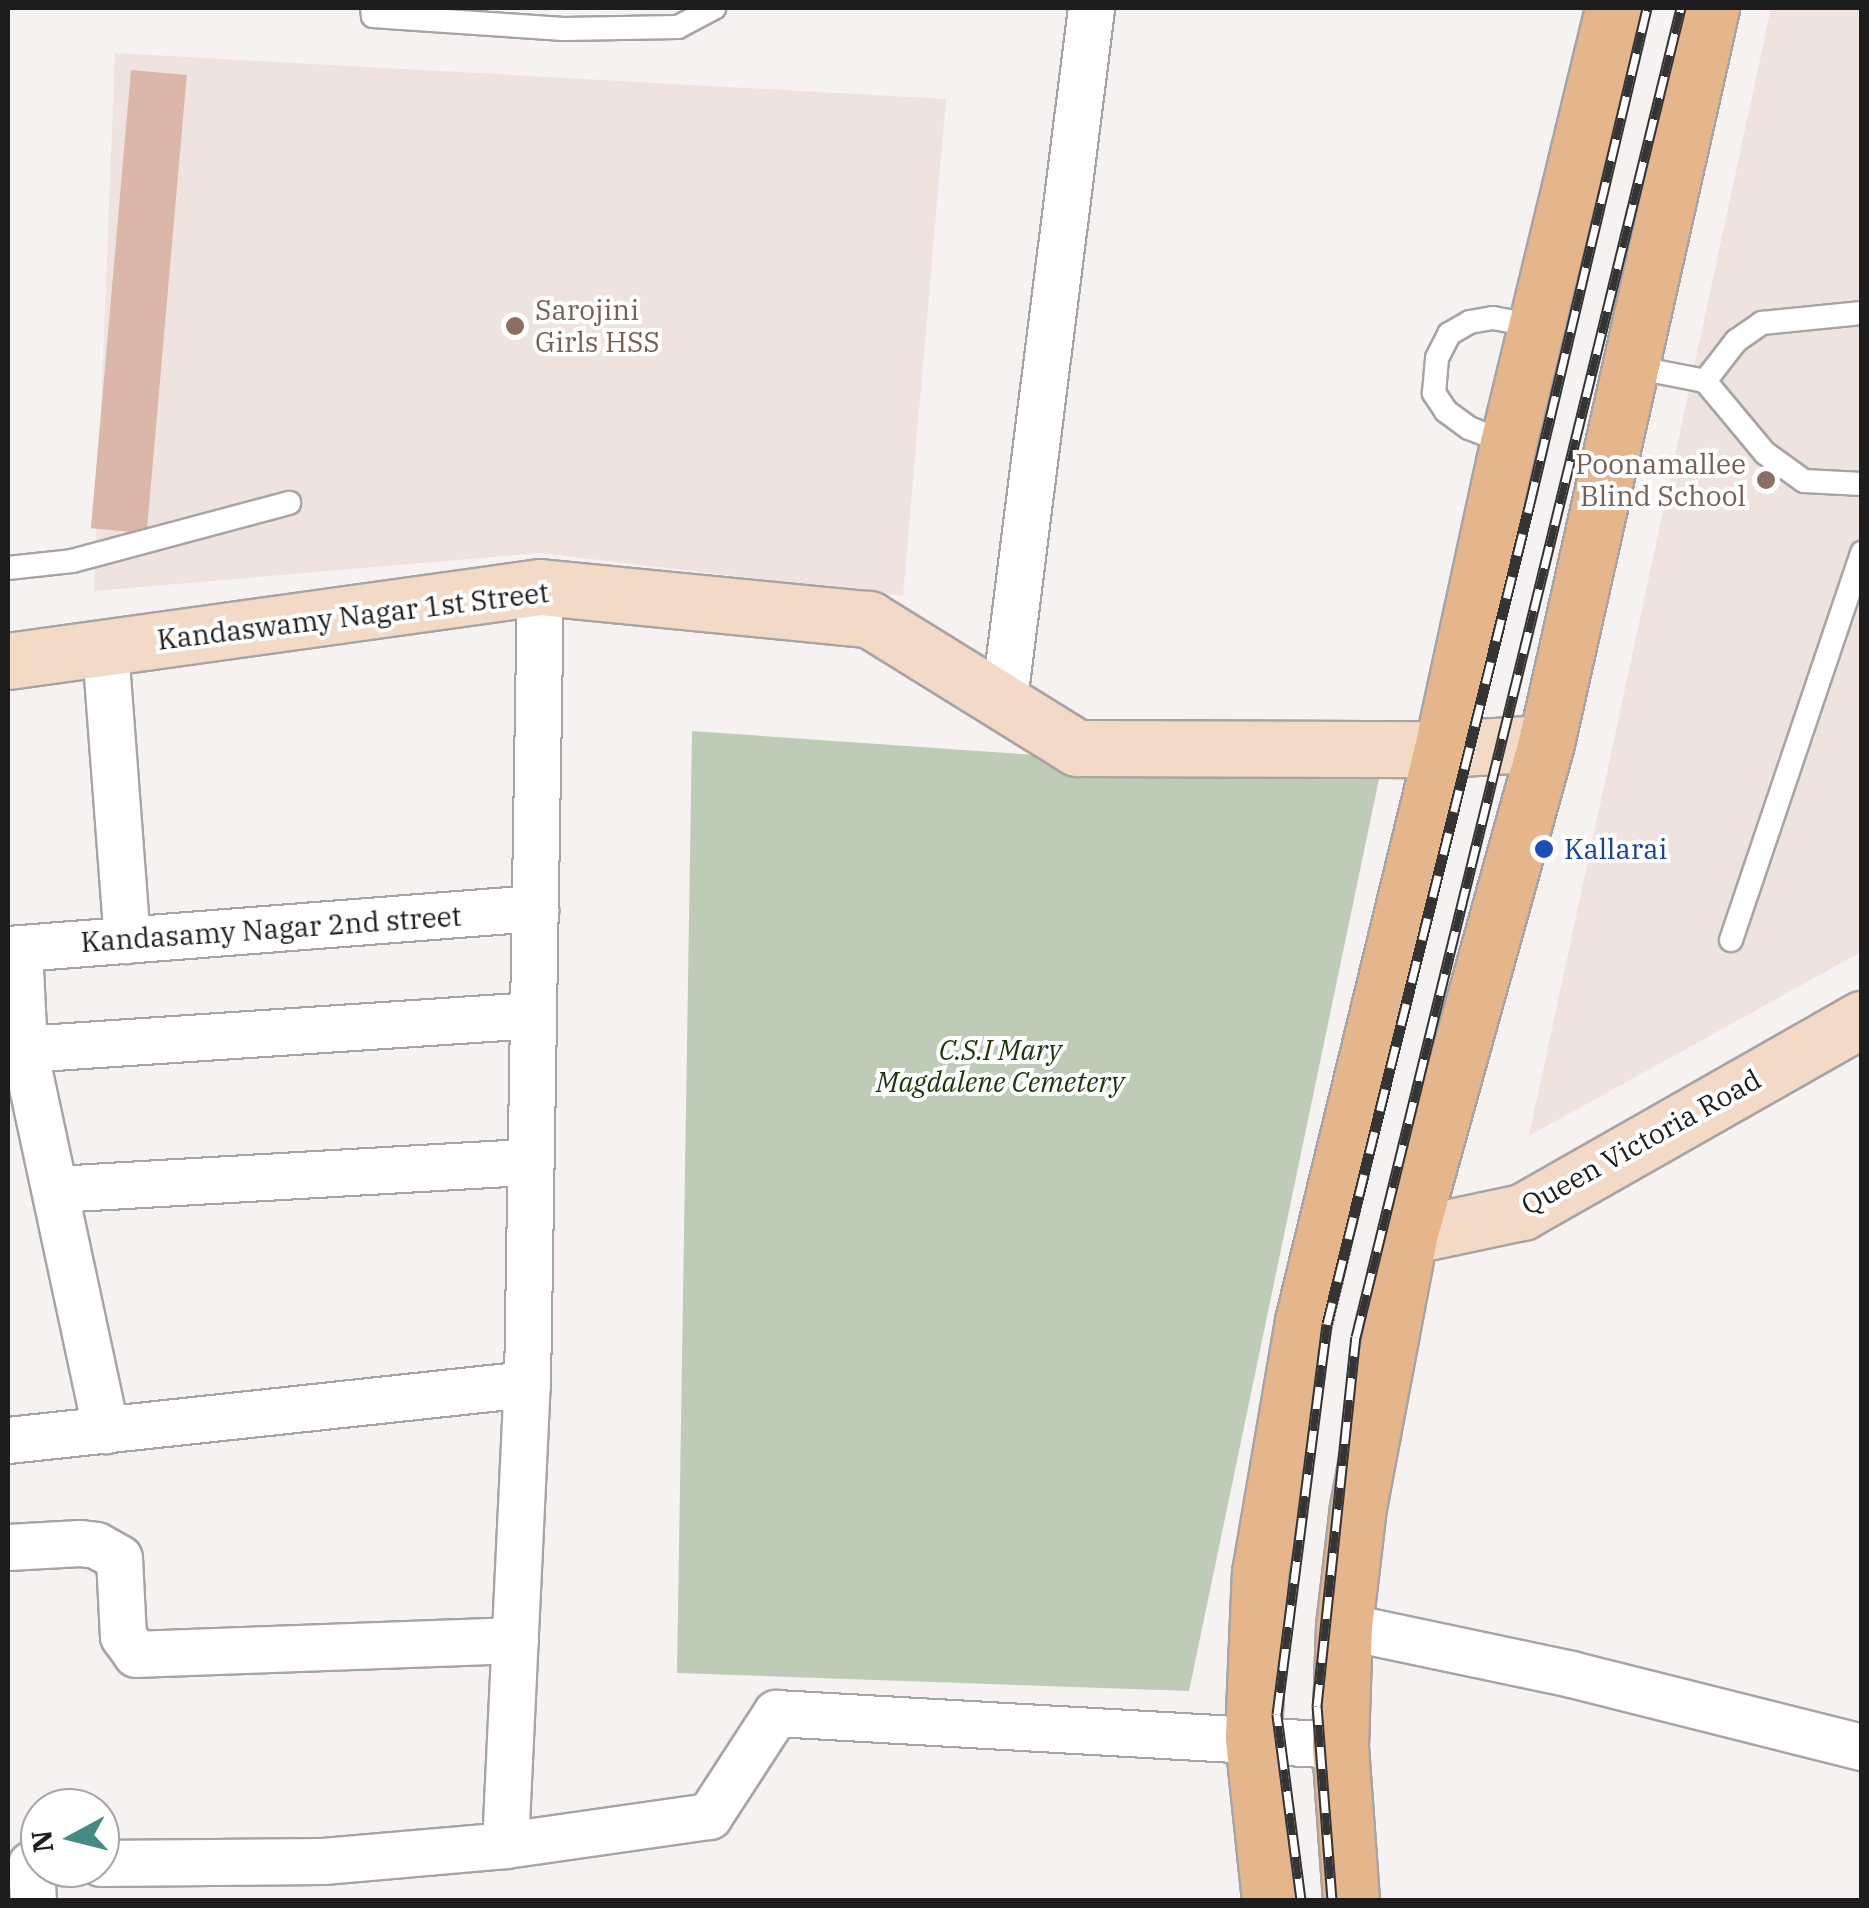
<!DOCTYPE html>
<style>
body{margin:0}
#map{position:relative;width:1869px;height:1908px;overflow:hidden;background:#f6f2f1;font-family:"IBM Plex Serif",serif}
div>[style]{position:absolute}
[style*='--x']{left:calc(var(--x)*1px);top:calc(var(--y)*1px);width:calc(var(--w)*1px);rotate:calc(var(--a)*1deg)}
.built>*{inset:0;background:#eee3de}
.green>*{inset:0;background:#beccb7}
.building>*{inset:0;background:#dbb7aa;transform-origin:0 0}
.roads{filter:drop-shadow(2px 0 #a7a4a3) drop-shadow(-2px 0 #a7a4a3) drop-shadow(0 2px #a7a4a3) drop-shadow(0 -2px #a7a4a3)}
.lane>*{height:22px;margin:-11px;padding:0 11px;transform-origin:11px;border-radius:11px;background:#fff}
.street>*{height:45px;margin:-22.5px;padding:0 22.5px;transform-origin:22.5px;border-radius:22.5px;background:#fff}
.secondary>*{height:55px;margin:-27.5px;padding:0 27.5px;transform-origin:27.5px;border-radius:27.5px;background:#f2dac6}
.primary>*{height:55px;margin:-27.5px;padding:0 27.5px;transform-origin:27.5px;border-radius:27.5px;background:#e5b68c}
.rail>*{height:11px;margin-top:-5.5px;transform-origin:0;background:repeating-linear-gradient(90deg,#fff 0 22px,#353434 0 44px);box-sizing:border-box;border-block:2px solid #353434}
.dots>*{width:28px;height:28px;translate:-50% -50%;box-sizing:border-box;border:5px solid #fff;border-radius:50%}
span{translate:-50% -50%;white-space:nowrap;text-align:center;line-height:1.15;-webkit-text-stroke:8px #fff;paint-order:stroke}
.education-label{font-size:28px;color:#785e54}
.left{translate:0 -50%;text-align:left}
.right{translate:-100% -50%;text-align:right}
.street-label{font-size:28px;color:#1e1d1d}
.transit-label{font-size:28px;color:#164399}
.park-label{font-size:28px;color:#1b360a;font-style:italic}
.frame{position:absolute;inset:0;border:10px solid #1e1d1d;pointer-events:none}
.north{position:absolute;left:20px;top:1788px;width:100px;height:100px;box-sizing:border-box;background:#fff;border:2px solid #a5a5a5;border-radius:50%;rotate:263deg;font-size:28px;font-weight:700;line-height:40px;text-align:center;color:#1e1d1d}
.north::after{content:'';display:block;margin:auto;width:35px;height:45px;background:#458b83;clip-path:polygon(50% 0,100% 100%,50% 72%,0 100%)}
</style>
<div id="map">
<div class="built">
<div style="clip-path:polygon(1771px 8px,1861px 8px,1861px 952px,1529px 1136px)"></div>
<div style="clip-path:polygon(115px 53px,946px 99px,903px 596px,540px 553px,94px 591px)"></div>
</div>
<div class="green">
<div style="clip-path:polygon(692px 731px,1379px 779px,1189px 1691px,677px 1673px)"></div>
</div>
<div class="building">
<div style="left:131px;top:70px;width:56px;height:460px;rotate:5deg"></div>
</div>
<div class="roads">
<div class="lane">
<div style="--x:372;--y:8;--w:8;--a:83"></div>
<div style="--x:373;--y:16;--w:191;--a:3.9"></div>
<div style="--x:564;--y:29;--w:114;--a:-1"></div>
<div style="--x:678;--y:27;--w:41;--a:-27.8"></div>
<div style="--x:1628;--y:366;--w:78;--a:11"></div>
<div style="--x:1705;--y:381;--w:51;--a:-52.2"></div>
<div style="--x:1736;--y:341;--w:32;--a:-35"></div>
<div style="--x:1762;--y:323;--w:100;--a:-5.7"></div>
<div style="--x:1705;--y:381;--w:94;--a:50.2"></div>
<div style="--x:1765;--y:453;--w:48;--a:35.7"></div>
<div style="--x:1804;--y:481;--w:58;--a:3"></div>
<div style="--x:1508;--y:443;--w:42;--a:-159"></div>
<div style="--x:1469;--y:428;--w:29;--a:-144"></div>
<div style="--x:1446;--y:411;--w:22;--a:-124"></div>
<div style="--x:1434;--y:393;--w:35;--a:-85"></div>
<div style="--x:1437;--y:358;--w:27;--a:-63"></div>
<div style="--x:1449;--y:334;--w:24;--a:-30"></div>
<div style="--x:1470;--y:322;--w:23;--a:-10"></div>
<div style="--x:1493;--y:318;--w:44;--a:10.5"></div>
<div style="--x:8;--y:568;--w:64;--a:-6.2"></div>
<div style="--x:72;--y:561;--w:225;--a:-15"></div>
<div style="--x:1731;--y:940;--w:409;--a:-71.3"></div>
</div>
<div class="street">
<div style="--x:105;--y:649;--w:292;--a:85.7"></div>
<div style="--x:1004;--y:699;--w:696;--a:-82.82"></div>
<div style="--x:19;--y:948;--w:101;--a:87.2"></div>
<div style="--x:24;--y:1049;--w:390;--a:77.9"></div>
<div style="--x:8;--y:949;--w:529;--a:-4.45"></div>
<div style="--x:24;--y:1049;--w:510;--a:-3.82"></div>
<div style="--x:56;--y:1189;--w:475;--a:-3.3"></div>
<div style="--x:8;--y:1440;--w:522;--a:-6.16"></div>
<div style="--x:8;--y:1547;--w:72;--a:-3.2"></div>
<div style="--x:80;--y:1543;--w:16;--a:7"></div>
<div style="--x:96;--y:1545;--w:26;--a:29"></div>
<div style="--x:119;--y:1558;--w:78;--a:87.1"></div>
<div style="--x:123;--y:1636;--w:22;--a:54"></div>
<div style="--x:136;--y:1654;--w:379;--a:-2.1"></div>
<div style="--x:1344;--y:1626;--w:232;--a:11.9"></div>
<div style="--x:1571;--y:1674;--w:300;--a:14.1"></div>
<div style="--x:505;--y:1845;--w:462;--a:-87.3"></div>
<div style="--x:527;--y:1384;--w:797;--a:-89.07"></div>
<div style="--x:100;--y:1863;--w:223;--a:-0.5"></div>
<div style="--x:323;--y:1861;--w:183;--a:-5"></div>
<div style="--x:505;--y:1845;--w:206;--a:-8.1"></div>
<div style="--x:709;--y:1816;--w:123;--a:-57"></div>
<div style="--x:776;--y:1713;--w:565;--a:3.25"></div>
<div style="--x:31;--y:1864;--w:36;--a:87"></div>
</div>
<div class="secondary">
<div style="--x:8;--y:661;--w:537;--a:-7.92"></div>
<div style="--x:540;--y:587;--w:331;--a:5.6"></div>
<div style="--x:869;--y:619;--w:245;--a:31.8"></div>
<div style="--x:1077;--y:748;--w:365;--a:0.2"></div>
<div style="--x:1442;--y:749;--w:104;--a:-3.3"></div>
<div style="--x:1409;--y:1236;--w:116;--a:-12"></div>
<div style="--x:1522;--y:1212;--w:391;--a:-29.6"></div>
</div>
<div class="primary">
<div style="--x:1270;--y:1900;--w:164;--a:-96"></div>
<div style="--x:1253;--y:1737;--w:164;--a:-87.6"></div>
<div style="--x:1260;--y:1573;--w:256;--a:-80.3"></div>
<div style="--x:1303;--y:1321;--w:589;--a:-76.34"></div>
<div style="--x:1442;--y:749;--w:313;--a:-77.8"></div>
<div style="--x:1508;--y:443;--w:447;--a:-76.4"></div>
<div style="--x:1351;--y:1900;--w:155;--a:-94.1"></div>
<div style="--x:1340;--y:1745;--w:119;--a:-88.1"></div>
<div style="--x:1344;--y:1626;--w:120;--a:-83.3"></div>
<div style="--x:1358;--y:1507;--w:276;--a:-79.3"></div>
<div style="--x:1409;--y:1236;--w:512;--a:-74.47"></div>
<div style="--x:1546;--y:743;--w:753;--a:-77.35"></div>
</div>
</div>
<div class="rail">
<div style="--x:1301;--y:1900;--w:188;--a:-97.4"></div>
<div style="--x:1277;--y:1714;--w:393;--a:-82.7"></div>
<div style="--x:1327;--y:1324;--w:846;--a:-76.11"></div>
<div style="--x:1530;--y:503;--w:509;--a:-76.7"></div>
<div style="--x:1332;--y:1900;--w:195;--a:-94.4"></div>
<div style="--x:1317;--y:1706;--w:371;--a:-84"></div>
<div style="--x:1356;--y:1337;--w:1368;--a:-76.26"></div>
</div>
<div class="dots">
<div style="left:515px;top:326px;background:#8d6e63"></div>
<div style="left:1766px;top:480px;background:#8d6e63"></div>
<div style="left:1544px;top:849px;background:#1a4fb4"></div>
</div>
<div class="education-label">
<span class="left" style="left:535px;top:326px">Sarojini<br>Girls HSS</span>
<span class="right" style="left:1746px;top:480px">Poonamallee<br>Blind School</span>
</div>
<div class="street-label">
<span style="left:353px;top:616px;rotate:-7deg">Kandaswamy Nagar 1st Street</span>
<span style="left:271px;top:929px;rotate:-4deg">Kandasamy Nagar 2nd street</span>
<span style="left:1641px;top:1142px;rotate:-29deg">Queen Victoria Road</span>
</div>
<div class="transit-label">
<span class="left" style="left:1564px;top:849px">Kallarai</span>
</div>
<div class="park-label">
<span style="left:1000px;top:1066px">C.S.I Mary<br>Magdalene Cemetery</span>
</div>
<div class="frame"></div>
<div class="north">N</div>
</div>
